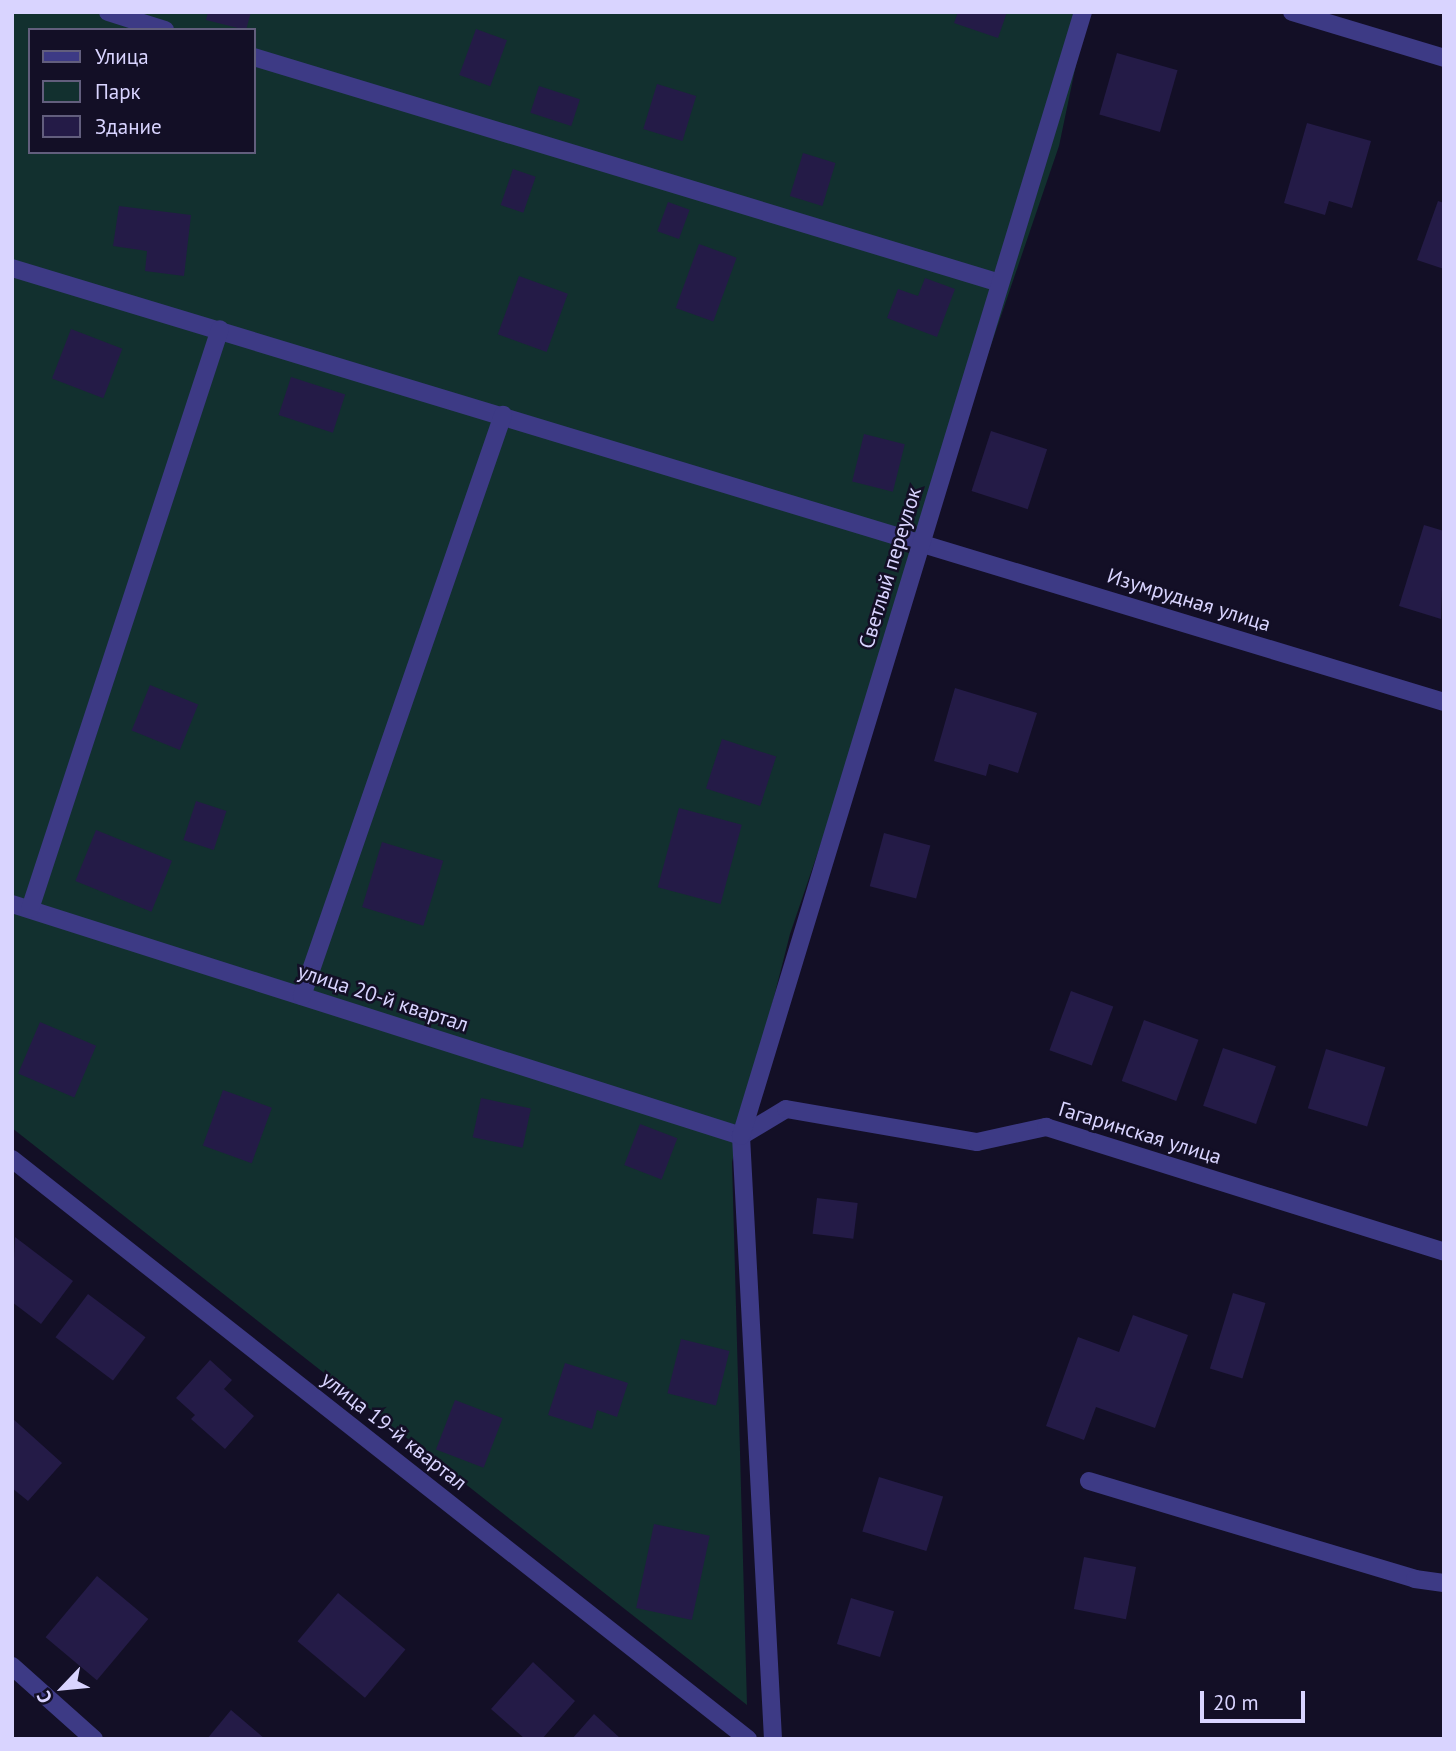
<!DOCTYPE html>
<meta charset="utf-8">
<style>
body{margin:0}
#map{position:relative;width:1456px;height:1751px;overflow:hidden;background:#130f26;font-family:"PT Sans",sans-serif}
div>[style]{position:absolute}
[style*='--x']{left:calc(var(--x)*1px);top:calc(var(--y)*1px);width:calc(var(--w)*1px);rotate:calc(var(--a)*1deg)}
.green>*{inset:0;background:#12302f}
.building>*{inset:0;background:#241b47;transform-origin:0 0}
.minor>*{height:18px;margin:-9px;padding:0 9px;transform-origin:9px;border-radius:9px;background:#3d3a85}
.tertiary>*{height:18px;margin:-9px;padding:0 9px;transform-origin:9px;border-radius:9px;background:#3d3a85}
span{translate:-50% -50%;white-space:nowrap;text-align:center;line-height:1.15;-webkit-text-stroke:5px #130f26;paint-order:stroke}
.street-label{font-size:21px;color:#d9d4ff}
.frame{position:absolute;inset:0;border:14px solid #d9d4ff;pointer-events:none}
.legend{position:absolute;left:28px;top:28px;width:228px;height:126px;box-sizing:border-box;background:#130f26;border:2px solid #625e7d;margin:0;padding:9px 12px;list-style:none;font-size:21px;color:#d9d4ff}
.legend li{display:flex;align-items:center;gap:14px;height:35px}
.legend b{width:35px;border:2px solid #625e7d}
.north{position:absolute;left:28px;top:1653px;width:70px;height:70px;-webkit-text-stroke:5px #130f26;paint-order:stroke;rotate:244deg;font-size:19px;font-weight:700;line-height:28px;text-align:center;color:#d9d4ff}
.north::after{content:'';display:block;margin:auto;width:24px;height:32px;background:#d9d4ff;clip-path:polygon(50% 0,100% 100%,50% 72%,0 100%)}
.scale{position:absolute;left:1200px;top:1691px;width:105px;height:32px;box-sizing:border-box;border:4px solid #d9d4ff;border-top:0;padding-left:9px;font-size:21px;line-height:24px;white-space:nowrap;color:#d9d4ff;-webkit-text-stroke:5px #130f26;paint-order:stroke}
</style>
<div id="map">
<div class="green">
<div style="clip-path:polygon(evenodd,12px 12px,1087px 12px,1059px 146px,790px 934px,732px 1162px,747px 1705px,12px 1128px,12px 12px,30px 30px,254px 30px,254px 152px,30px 152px,30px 30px)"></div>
</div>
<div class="building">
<div style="clip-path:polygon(208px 12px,251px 12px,246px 30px,206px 20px)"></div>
<div style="clip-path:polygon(958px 12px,1007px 12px,998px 38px,954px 23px)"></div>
<div style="left:476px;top:29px;width:33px;height:49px;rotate:20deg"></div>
<div style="left:1117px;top:53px;width:63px;height:64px;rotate:16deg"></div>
<div style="left:657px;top:84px;width:41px;height:47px;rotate:17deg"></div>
<div style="left:539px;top:86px;width:43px;height:28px;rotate:18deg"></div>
<div style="clip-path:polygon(1307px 123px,1371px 141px,1352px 208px,1329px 201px,1325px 215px,1284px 203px)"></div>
<div style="left:803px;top:153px;width:34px;height:45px;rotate:17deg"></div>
<div style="left:513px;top:169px;width:24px;height:38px;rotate:19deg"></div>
<div style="clip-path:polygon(1438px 201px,1444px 203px,1444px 269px,1417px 260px)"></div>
<div style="left:668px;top:202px;width:23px;height:31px;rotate:20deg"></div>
<div style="clip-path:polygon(119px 206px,191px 215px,184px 276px,145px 271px,147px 251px,113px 246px)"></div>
<div style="left:699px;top:244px;width:40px;height:68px;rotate:20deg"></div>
<div style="left:519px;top:276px;width:52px;height:62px;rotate:20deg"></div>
<div style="clip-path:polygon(925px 278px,955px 289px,937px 337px,887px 318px,898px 289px,918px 296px)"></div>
<div style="left:71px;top:329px;width:55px;height:53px;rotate:21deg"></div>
<div style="left:291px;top:377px;width:57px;height:40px;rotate:18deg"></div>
<div style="left:991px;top:431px;width:59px;height:63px;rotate:18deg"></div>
<div style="left:864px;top:434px;width:42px;height:49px;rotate:14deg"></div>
<div style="clip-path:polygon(1424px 525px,1444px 531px,1441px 619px,1399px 606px)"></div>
<div style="left:150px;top:685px;width:52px;height:49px;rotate:22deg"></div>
<div style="clip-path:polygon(955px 688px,1037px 713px,1018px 773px,989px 764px,986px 776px,934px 761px)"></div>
<div style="left:722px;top:739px;width:57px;height:52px;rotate:18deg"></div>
<div style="left:196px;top:801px;width:32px;height:41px;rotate:18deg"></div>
<div style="left:679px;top:808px;width:65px;height:82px;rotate:15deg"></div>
<div style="left:96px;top:830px;width:82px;height:55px;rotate:22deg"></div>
<div style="left:884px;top:833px;width:48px;height:55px;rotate:15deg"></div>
<div style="left:382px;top:842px;width:64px;height:68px;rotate:17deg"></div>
<div style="left:1071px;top:991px;width:45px;height:63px;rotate:20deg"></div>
<div style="left:1144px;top:1020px;width:58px;height:65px;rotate:20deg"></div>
<div style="left:40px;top:1022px;width:61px;height:56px;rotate:23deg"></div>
<div style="left:1223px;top:1048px;width:56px;height:61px;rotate:19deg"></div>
<div style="left:1326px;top:1049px;width:62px;height:62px;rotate:17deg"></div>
<div style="left:223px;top:1090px;width:52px;height:59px;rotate:20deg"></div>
<div style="left:481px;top:1098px;width:51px;height:40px;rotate:12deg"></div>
<div style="left:640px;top:1124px;width:40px;height:44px;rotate:21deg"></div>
<div style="left:817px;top:1198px;width:41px;height:36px;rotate:7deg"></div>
<div style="clip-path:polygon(15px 1237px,73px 1281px,41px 1324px,12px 1302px)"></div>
<div style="left:1233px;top:1293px;width:34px;height:79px;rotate:17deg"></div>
<div style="left:88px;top:1294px;width:72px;height:54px;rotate:37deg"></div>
<div style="clip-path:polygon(1133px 1315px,1188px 1335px,1155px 1428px,1096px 1407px,1084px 1440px,1046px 1426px,1078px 1337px,1119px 1352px)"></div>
<div style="left:681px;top:1339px;width:50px;height:56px;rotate:14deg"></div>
<div style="clip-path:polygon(210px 1360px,232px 1380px,224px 1389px,254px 1416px,225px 1449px,191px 1419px,195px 1415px,176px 1398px)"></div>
<div style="clip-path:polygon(565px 1363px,628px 1383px,617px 1417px,597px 1410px,592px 1429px,548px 1415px)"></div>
<div style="left:455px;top:1400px;width:51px;height:53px;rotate:21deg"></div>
<div style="clip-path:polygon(12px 1418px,62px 1463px,28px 1501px,12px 1488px)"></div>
<div style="left:879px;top:1477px;width:67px;height:57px;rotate:17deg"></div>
<div style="left:654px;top:1524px;width:57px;height:86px;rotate:12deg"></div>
<div style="left:1084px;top:1557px;width:53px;height:53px;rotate:11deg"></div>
<div style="left:97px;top:1576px;width:67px;height:80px;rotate:40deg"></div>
<div style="left:338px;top:1593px;width:88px;height:63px;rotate:40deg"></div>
<div style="left:851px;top:1598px;width:45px;height:48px;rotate:17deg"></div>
<div style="clip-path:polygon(533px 1662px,575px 1701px,542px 1739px,525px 1739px,491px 1709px)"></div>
<div style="clip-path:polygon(231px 1710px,265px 1739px,207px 1739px)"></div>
<div style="clip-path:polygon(594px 1714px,621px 1739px,572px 1739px)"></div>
</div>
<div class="minor">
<div style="--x:108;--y:12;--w:60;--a:17.5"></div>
<div style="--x:1292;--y:12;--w:159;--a:16.8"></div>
<div style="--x:254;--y:57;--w:779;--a:16.85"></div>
<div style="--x:12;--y:268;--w:1496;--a:16.86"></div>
<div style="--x:12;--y:904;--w:765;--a:17.65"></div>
<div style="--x:30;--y:909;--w:610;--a:-71.86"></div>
<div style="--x:302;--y:996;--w:615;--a:-70.92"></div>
<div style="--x:741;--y:1136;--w:52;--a:-31"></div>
<div style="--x:786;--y:1109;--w:194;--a:9.8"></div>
<div style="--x:977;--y:1142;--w:71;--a:-12.3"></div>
<div style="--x:1046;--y:1127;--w:417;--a:17.4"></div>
<div style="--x:12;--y:1159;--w:937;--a:38.24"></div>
<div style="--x:1089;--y:1481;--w:340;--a:16.7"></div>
<div style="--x:1415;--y:1579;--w:29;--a:8"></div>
<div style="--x:773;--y:1739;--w:604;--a:-93.04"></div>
<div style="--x:741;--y:1136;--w:1175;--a:-73.08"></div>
</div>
<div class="tertiary">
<div style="--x:12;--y:1666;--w:110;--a:41.7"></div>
</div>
<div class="street-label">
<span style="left:890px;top:568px;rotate:-73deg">Светлый переулок</span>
<span style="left:1189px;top:600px;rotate:17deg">Изумрудная улица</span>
<span style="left:383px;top:998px;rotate:18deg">улица 20-й квартал</span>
<span style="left:1140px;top:1133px;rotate:17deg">Гагаринская улица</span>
<span style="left:394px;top:1431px;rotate:38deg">улица 19-й квартал</span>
</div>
<div class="frame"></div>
<ul class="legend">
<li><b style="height:9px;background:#3d3a85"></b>Улица</li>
<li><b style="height:19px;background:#12302f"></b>Парк</li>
<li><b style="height:19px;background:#241b47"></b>Здание</li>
</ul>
<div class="north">С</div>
<div class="scale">20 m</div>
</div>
